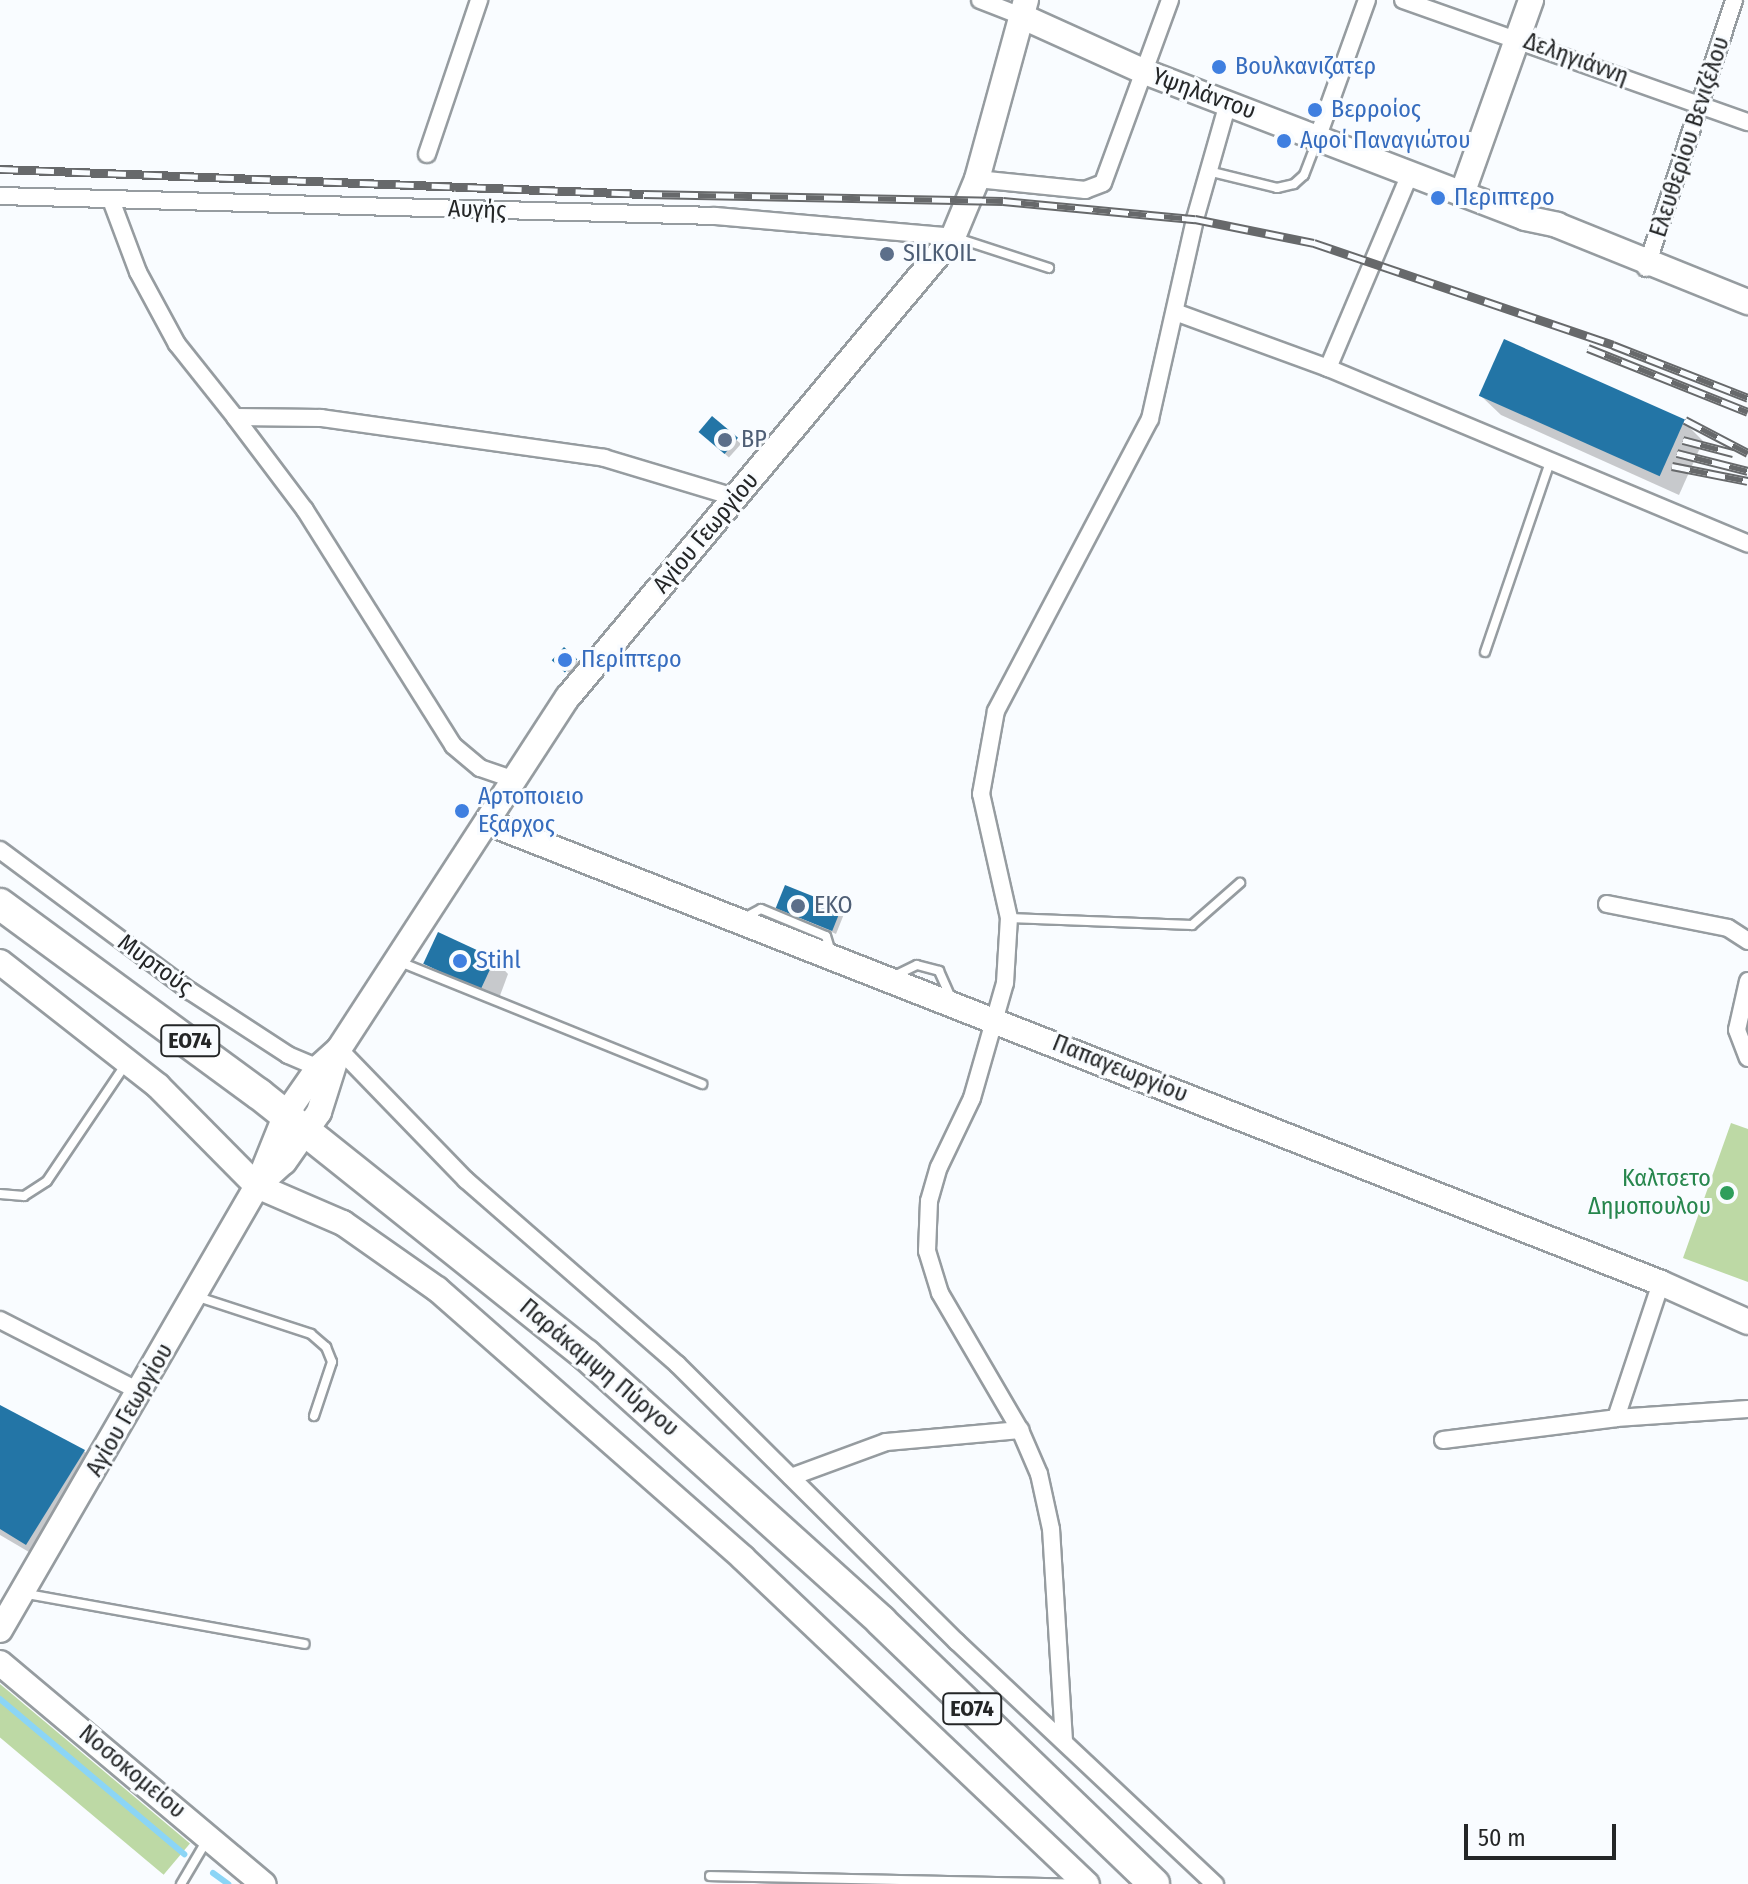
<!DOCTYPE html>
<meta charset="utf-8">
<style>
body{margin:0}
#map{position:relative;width:1748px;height:1884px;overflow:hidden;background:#f9fcff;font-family:"Fira Sans Condensed",sans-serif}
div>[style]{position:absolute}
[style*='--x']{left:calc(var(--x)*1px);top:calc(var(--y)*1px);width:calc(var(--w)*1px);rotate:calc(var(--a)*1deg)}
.green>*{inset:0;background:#bdd9a5;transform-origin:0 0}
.shadow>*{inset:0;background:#0003;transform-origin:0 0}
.stream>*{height:6px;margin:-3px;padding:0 3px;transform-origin:3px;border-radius:3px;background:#8bd5f6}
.building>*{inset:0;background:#2375a6;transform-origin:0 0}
.roads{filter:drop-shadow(2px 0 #969ca0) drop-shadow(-2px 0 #969ca0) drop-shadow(0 2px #969ca0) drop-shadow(0 -2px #969ca0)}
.lane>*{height:8px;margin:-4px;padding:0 4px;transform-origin:4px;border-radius:4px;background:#fff}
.street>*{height:16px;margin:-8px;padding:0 8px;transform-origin:8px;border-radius:8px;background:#fff}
.secondary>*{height:24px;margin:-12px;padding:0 12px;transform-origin:12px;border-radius:12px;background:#fff}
.highway>*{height:30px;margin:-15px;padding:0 15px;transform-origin:15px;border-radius:15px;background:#fff}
.rail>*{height:9px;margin-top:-4.5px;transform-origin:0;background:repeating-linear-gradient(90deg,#f9fcff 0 18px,#67696b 0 36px);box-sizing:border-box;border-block:2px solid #67696b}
.dots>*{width:22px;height:22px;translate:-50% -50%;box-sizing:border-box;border:4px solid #f9fcff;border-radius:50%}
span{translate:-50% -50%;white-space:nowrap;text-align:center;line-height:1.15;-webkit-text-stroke:6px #f9fcff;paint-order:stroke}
.shield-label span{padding:2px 6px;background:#f9fcff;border:2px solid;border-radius:6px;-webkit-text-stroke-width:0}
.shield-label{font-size:22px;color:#242627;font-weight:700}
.street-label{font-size:24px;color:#242627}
.shop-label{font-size:24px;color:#366cbe}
.left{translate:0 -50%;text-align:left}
.service-label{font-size:24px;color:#4e5e75}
.leisure-label{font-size:24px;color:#27864d}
.right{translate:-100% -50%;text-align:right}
.scale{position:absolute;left:1464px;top:1824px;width:152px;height:36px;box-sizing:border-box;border:4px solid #242627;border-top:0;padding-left:10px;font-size:24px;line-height:28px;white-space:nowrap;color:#242627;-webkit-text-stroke:6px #f9fcff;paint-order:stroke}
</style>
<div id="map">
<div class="green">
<div style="clip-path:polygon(1731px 1123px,1748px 1129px,1748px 1282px,1683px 1258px)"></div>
<div style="left:0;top:1684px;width:248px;height:41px;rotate:40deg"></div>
</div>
<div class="shadow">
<div style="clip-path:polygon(1481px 396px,1684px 422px,1703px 441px,1679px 495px,1501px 415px)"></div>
<div style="left:712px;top:418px;width:39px;height:18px;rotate:42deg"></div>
<div style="left:564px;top:650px;width:21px;height:14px;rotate:41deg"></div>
<div style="clip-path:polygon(778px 907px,840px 910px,844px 914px,836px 934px)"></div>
<div style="clip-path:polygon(494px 959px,508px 974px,498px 1001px,442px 978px,428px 963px)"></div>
<div style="clip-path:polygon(0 1407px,84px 1451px,103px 1470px,46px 1562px,0 1535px)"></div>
</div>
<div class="stream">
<div style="--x:0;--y:1699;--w:241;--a:40.1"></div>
<div style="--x:213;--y:1873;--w:19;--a:36"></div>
</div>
<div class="building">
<div style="left:1504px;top:339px;width:198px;height:62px;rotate:24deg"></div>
<div style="left:712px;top:416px;width:34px;height:21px;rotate:40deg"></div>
<div style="left:564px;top:647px;width:18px;height:18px;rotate:43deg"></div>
<div style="left:785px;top:885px;width:61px;height:25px;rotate:22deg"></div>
<div style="left:438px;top:932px;width:63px;height:35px;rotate:25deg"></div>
<div style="clip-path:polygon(0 1405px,85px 1450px,26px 1545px,0 1529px)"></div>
</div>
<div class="roads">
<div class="lane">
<div style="--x:1208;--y:171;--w:71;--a:13.8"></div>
<div style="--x:1277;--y:188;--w:17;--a:-13"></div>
<div style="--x:1294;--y:184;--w:13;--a:-42"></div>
<div style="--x:1304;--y:175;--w:36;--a:-69"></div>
<div style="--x:954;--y:237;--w:100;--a:18.1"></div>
<div style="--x:1485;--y:652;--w:201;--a:-71.1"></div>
<div style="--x:744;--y:918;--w:19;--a:-28"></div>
<div style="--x:761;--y:909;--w:70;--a:22.6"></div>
<div style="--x:826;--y:936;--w:17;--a:73"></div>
<div style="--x:1009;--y:918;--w:183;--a:2.2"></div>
<div style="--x:1192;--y:925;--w:64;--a:-41.2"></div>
<div style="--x:400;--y:962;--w:326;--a:22"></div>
<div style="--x:894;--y:976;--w:25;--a:-26"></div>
<div style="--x:917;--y:965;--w:23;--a:15"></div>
<div style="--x:939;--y:971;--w:30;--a:66"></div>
<div style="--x:0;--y:1194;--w:24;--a:5"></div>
<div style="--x:24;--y:1196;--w:27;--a:-33"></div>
<div style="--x:47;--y:1181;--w:141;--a:-56"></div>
<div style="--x:195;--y:1296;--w:122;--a:18.1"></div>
<div style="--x:311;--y:1334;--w:20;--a:41"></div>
<div style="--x:326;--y:1347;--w:16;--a:68"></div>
<div style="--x:332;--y:1362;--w:57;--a:108.4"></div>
<div style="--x:27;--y:1594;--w:282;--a:10.2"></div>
<div style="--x:710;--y:1876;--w:367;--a:1.2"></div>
<div style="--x:181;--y:1884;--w:51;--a:-59.4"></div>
</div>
<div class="street">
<div style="--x:980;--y:0;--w:44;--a:21.3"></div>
<div style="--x:1403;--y:0;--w:366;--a:19.5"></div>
<div style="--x:1318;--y:136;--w:145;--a:-70.2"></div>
<div style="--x:427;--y:154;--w:163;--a:-71.3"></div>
<div style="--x:977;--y:179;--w:109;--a:5.8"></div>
<div style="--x:1085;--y:190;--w:19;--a:-21"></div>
<div style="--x:1103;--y:183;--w:195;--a:-69.9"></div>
<div style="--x:0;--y:196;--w:715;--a:1.6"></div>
<div style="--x:715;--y:216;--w:239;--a:5"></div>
<div style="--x:111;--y:200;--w:77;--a:69.4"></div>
<div style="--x:138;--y:272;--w:82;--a:61.6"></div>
<div style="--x:177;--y:344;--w:93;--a:51.5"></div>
<div style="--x:1646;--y:268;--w:282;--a:-71.8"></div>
<div style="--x:1175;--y:312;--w:163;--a:20.1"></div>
<div style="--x:1328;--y:368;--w:211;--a:-67.1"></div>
<div style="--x:1328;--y:368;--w:455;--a:22.7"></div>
<div style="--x:515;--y:780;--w:37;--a:-161"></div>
<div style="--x:480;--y:768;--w:35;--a:-140"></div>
<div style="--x:453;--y:745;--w:278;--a:-122.2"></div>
<div style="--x:305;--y:510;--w:116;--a:-127"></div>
<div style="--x:235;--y:417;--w:86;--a:0.7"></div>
<div style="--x:321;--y:418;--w:286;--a:8"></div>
<div style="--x:604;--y:458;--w:139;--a:16.7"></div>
<div style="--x:0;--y:850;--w:237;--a:36.6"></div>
<div style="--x:190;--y:991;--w:117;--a:33.1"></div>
<div style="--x:288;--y:1055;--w:33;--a:23"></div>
<div style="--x:1607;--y:904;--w:123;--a:11.2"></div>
<div style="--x:1728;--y:928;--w:24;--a:33"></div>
<div style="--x:1748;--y:981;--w:50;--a:102.7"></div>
<div style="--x:1737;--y:1030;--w:30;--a:69"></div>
<div style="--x:339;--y:1049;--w:182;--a:45.9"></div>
<div style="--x:466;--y:1180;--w:280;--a:41.1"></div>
<div style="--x:677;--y:1364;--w:395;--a:44.8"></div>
<div style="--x:957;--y:1642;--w:354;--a:43.2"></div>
<div style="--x:0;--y:1320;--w:158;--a:27.1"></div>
<div style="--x:1616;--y:1418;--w:142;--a:-71.6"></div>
<div style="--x:1443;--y:1440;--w:174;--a:-7.2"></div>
<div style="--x:1616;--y:1418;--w:132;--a:-3.9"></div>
<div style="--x:791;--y:1477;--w:101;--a:-20.2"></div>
<div style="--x:886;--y:1442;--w:135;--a:-5.1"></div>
<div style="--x:1064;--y:1741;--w:212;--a:-93.5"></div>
<div style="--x:1051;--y:1529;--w:56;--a:-102.3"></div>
<div style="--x:1039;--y:1474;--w:48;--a:-113.4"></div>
<div style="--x:1020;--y:1430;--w:159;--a:-120.3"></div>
<div style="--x:940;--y:1293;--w:44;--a:-107.2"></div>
<div style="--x:927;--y:1251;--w:50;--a:-87.7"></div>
<div style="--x:929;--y:1201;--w:35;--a:-74"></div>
<div style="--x:939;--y:1167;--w:76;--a:-64.4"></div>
<div style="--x:972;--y:1098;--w:120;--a:-74"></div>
<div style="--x:1005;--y:983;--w:65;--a:-86.5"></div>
<div style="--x:1009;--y:918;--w:127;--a:-102.7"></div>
<div style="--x:981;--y:794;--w:84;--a:-79.8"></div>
<div style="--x:996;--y:711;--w:330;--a:-62.2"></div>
<div style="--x:1150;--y:419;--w:205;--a:-77.3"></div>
<div style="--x:1195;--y:219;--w:121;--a:-74.1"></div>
</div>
<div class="secondary">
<div style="--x:1021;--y:16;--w:136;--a:24.3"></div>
<div style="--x:1145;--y:72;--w:407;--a:21"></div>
<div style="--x:1525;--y:218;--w:33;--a:12"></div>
<div style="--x:1557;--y:225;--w:206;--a:22"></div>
<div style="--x:1462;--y:194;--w:206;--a:-70.4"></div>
<div style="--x:489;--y:823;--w:1259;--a:21.43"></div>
<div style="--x:1661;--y:1283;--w:95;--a:24.1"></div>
<div style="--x:0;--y:962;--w:201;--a:38.1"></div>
<div style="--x:158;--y:1086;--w:141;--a:45.3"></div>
<div style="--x:257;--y:1186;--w:94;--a:23.3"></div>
<div style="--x:343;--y:1223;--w:115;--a:35.1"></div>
<div style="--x:437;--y:1289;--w:407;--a:41.3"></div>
<div style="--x:743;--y:1558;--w:474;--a:43.5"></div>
<div style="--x:257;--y:1186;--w:36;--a:-42"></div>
<div style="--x:284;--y:1162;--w:61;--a:-55"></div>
<div style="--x:319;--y:1112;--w:66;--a:-72.4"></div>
<div style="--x:0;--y:1630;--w:513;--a:-59.94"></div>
<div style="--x:257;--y:1186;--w:78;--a:-68.1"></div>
<div style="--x:286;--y:1114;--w:56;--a:-55.2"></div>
<div style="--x:318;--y:1068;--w:28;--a:-42"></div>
<div style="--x:339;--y:1049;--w:420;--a:-57"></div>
<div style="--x:568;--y:697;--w:600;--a:-50.07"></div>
<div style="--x:953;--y:237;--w:63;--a:-67.5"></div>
<div style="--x:977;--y:179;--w:186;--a:-74.7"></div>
<div style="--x:0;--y:1663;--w:344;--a:40"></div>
</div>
<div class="highway">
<div style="--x:0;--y:904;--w:321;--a:36.3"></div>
<div style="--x:259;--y:1094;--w:418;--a:38.6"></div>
<div style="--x:586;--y:1355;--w:397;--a:42"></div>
<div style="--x:881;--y:1621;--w:379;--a:43.9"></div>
</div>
</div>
<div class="rail">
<div style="--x:0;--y:169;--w:644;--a:2.22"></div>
<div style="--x:644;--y:194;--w:359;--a:1.1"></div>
<div style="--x:1003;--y:201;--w:193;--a:5.4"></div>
<div style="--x:1195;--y:219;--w:121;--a:11.4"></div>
<div style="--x:1314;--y:243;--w:316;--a:18.8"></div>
<div style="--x:1613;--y:345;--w:145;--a:21.4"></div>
<div style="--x:1588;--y:348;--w:172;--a:21.8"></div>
<div style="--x:1685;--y:420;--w:71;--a:27.6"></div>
<div style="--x:1683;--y:440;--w:52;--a:14.6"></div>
<div style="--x:1677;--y:453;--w:73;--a:14.2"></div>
<div style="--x:1672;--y:466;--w:77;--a:11.2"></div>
</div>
<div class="dots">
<div style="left:1219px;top:67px;background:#3f7fe0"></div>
<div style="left:1315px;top:110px;background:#3f7fe0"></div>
<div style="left:1284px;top:141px;background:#3f7fe0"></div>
<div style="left:1438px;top:198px;background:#3f7fe0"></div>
<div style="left:887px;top:254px;background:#5c6f8a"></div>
<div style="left:725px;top:440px;background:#5c6f8a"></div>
<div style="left:565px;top:660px;background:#3f7fe0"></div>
<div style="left:462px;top:811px;background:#3f7fe0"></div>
<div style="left:798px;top:906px;background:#5c6f8a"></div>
<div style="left:460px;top:961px;background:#3f7fe0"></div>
<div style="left:1727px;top:1193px;background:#2e9e5b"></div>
</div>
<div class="shield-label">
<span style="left:190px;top:1041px">ΕΟ74</span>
<span style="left:972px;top:1709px">ΕΟ74</span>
</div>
<div class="street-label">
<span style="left:1576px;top:59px;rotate:20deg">Δεληγιάννη</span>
<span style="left:1204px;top:94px;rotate:20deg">Υψηλάντου</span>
<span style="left:1690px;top:137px;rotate:-72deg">Ελευθερίου Βενιζέλου</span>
<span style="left:477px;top:210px;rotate:2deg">Αυγής</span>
<span style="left:706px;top:533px;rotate:-50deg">Αγίου Γεωργίου</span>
<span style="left:155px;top:965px;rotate:36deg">Μυρτούς</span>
<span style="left:1120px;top:1069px;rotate:22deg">Παπαγεωργίου</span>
<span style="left:599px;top:1368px;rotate:40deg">Παράκαμψη Πύργου</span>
<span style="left:130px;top:1410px;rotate:-60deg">Αγίου Γεωργίου</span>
<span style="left:132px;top:1772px;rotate:40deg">Νοσοκομείου</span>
</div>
<div class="shop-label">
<span class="left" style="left:1235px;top:67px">Βουλκανιζατερ</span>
<span class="left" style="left:1331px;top:110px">Βερροίος</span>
<span class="left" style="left:1300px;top:141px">Αφοί Παναγιώτου</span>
<span class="left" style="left:1454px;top:198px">Περιπτερο</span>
<span class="left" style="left:581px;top:660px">Περίπτερο</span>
<span class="left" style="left:478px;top:811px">Αρτοποιειο<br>Εξαρχος</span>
<span class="left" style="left:476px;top:961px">Stihl</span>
</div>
<div class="service-label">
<span class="left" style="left:903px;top:254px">SILKOIL</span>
<span class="left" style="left:741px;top:440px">BP</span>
<span class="left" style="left:814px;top:906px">EKO</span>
</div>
<div class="leisure-label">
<span class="right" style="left:1711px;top:1193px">Καλτσετο<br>Δημοπουλου</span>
</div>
<div class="scale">50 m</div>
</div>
